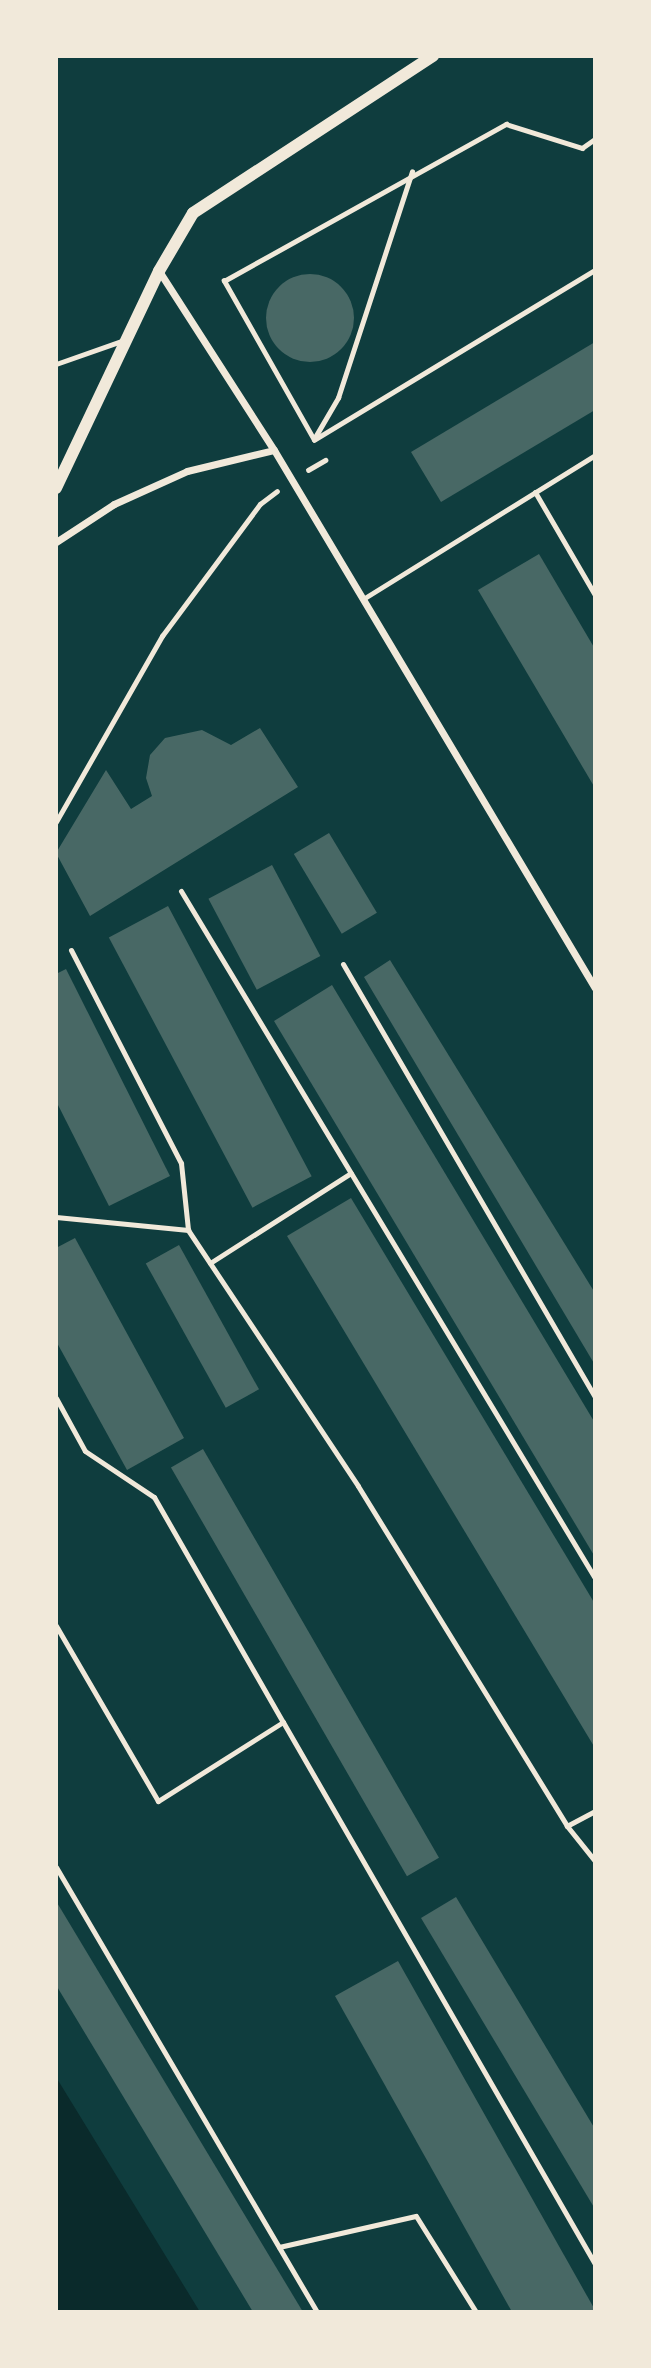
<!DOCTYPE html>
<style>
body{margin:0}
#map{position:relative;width:651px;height:2368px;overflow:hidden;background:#0f3d3e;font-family:"Crimson Pro",serif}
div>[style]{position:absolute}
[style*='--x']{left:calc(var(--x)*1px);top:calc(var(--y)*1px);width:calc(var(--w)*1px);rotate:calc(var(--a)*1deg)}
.water>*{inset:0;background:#0a2a2b}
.building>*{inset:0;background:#486865;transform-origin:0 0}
.round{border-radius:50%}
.path>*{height:4.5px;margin:-2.25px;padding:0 2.25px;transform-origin:2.25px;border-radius:2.25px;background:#f1e9da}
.service>*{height:5px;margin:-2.5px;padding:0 2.5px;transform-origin:2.5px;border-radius:2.5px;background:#f1e9da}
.minor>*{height:7px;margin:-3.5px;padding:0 3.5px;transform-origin:3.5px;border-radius:3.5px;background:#f1e9da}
.tertiary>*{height:12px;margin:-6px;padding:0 6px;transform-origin:6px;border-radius:6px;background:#f1e9da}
span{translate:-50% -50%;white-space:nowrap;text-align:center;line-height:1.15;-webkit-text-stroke:5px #f1e9da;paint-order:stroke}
.frame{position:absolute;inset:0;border:58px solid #f1e9da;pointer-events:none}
</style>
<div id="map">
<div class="water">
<div style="clip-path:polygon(56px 2077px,200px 2312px,56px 2312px)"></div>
</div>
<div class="building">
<div class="round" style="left:266px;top:274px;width:88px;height:88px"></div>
<div style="clip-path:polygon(595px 342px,595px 410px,441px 502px,411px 452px)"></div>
<div style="clip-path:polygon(539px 554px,595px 649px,595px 788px,478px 590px)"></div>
<div style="clip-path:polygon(260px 728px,298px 787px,90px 916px,56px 853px,106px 770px,131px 809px,152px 796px,146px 778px,150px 755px,165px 738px,202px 730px,231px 745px)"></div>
<div style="left:329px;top:833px;width:93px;height:41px;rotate:59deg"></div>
<div style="left:272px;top:865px;width:103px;height:72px;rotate:62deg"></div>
<div style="left:168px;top:906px;width:306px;height:67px;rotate:62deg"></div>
<div style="clip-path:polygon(390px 960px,595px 1293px,595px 1365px,364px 977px)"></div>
<div style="clip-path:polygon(66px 969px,170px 1176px,109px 1206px,56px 1101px,56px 974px)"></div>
<div style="clip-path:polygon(332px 985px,595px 1423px,595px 1557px,274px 1021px)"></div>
<div style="clip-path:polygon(351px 1198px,595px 1604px,595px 1748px,287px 1236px)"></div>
<div style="clip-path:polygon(75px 1238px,184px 1438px,127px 1470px,56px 1341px,56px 1248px)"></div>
<div style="left:179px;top:1245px;width:165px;height:38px;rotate:61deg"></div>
<div style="left:203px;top:1449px;width:472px;height:37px;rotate:60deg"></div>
<div style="clip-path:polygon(456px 1897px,595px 2129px,595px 2209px,421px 1918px)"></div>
<div style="clip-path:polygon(56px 1901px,303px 2312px,253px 2312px,56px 1985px)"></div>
<div style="clip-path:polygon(398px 1961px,595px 2310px,595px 2312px,512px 2312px,335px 1996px)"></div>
</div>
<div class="path">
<div style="--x:314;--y:439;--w:48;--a:-59.7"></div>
<div style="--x:338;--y:398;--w:238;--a:-71.9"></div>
<div style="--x:314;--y:440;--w:183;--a:-119.5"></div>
<div style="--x:224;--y:281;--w:323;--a:-29.1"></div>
<div style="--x:506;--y:124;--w:80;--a:17.5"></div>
<div style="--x:582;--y:148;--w:16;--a:-35"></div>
<div style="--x:314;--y:440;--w:328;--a:-31.2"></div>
<div style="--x:308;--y:470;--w:20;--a:-30"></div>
<div style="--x:56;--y:822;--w:214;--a:-60.3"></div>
<div style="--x:162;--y:636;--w:164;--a:-53.4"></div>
<div style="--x:260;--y:504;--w:21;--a:-37"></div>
</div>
<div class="service">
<div style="--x:56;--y:364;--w:72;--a:-19.4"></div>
<div style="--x:535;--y:492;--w:119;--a:59.8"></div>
<div style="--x:363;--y:599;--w:273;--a:-31.8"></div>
<div style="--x:181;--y:891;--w:802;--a:58.93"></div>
<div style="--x:71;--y:950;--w:240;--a:62.7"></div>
<div style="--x:181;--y:1163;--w:67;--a:84"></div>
<div style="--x:343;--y:964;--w:501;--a:59.8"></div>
<div style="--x:56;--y:1217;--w:133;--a:5.6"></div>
<div style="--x:188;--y:1230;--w:307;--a:56.4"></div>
<div style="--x:358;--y:1486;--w:399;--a:58.4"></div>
<div style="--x:210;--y:1263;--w:167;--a:-32.6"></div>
<div style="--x:56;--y:1398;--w:60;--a:61.3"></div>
<div style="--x:85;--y:1451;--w:83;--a:33.7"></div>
<div style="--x:154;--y:1497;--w:259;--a:60.2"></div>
<div style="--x:283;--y:1722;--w:148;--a:147.7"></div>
<div style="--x:158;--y:1801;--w:203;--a:-120.2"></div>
<div style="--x:283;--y:1722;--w:625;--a:60.07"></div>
<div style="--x:595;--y:1811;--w:32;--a:152"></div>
<div style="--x:567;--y:1826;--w:45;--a:51.3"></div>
<div style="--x:56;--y:1867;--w:516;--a:59.61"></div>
<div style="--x:279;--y:2247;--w:140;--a:-12.8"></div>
<div style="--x:416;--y:2216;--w:113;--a:58"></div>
</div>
<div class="minor">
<div style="--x:159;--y:271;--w:213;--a:57.3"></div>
<div style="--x:274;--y:450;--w:626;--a:59.18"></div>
<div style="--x:56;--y:542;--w:69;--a:-33.2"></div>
<div style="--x:114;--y:504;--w:80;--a:-24.3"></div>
<div style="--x:187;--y:471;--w:89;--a:-13.6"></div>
</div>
<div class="tertiary">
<div style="--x:56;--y:488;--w:240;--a:-64.6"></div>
<div style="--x:159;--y:271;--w:67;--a:-59.6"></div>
<div style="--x:193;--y:213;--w:287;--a:-33.2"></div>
</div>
<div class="frame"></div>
</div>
